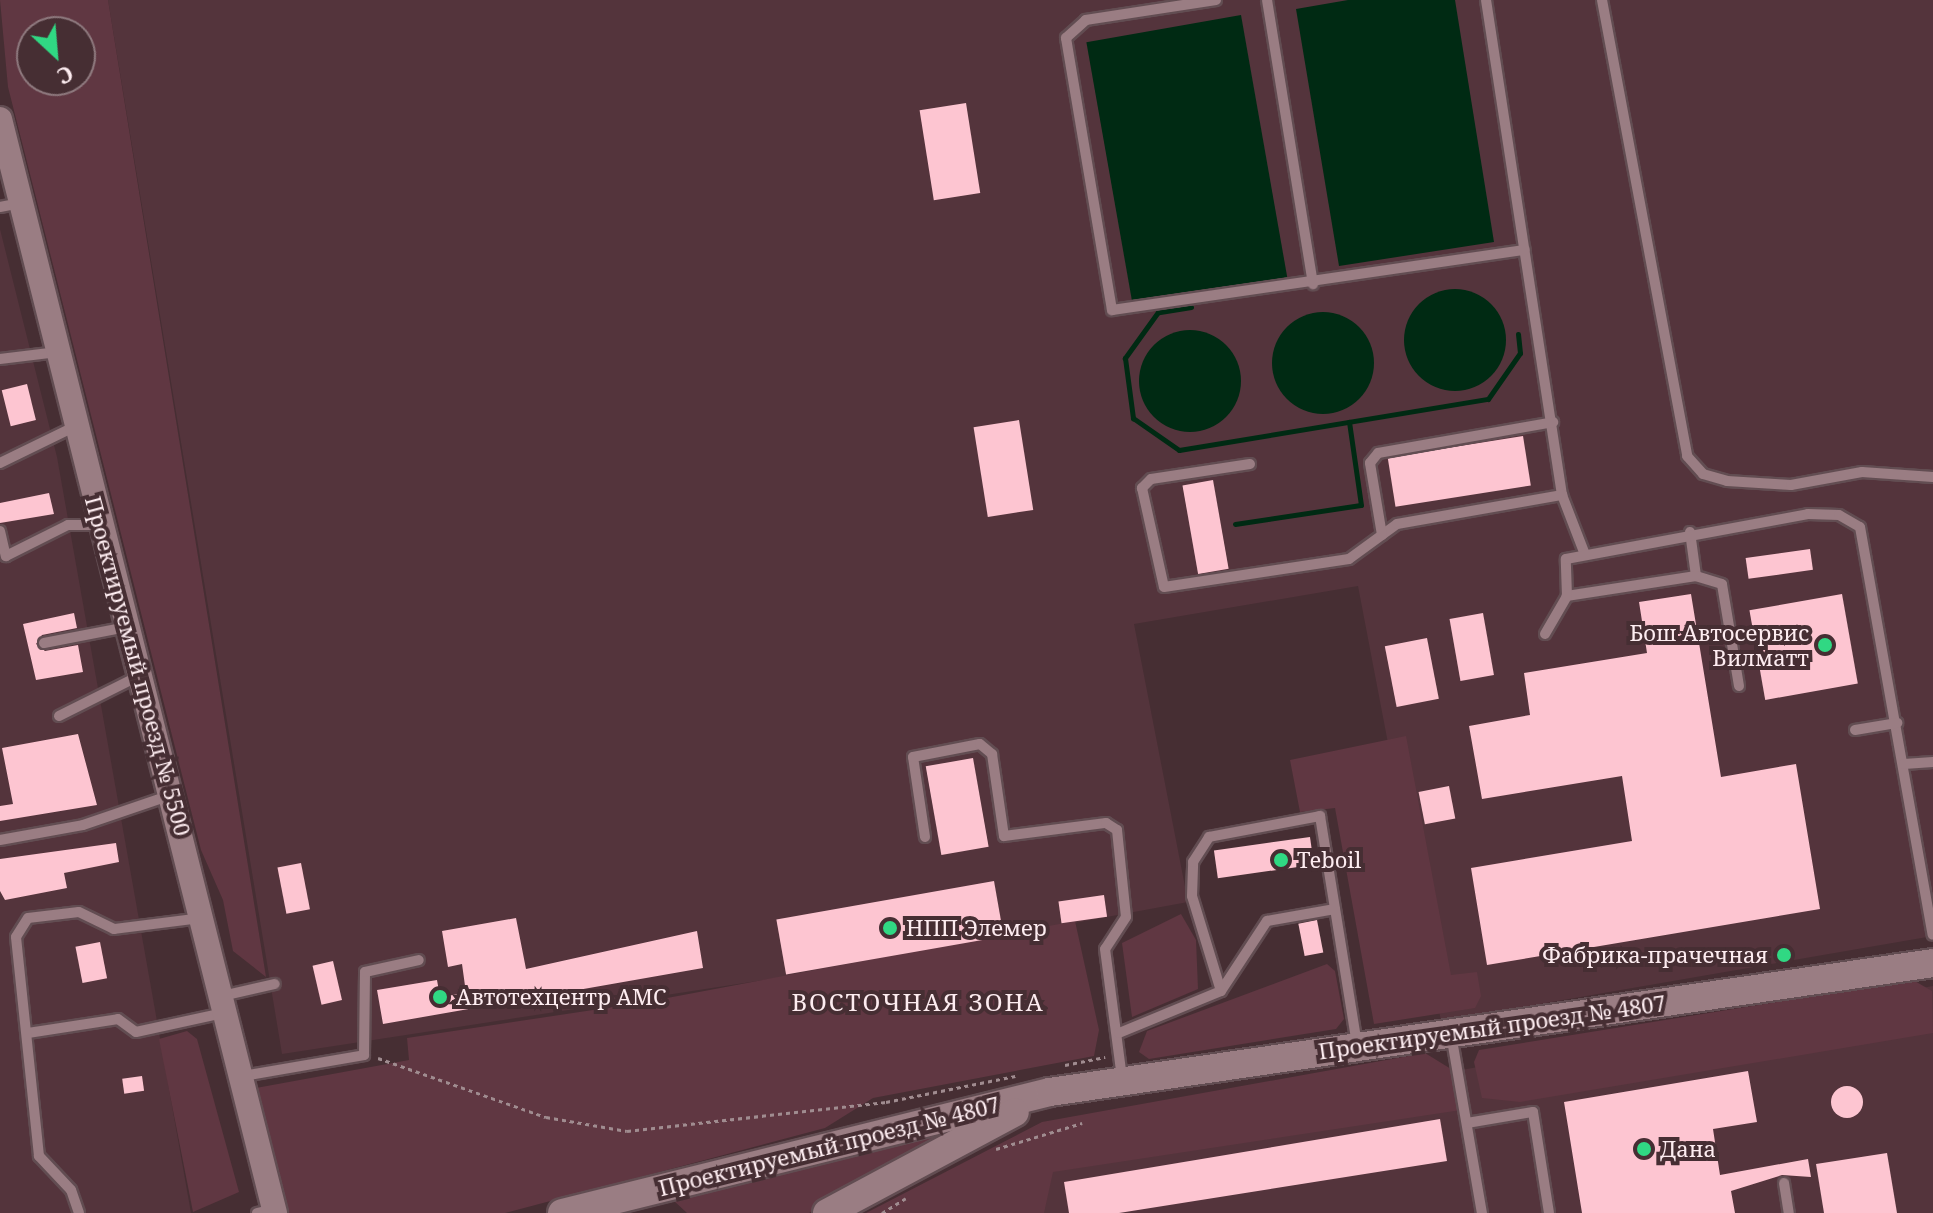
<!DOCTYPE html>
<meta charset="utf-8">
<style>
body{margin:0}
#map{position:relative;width:1933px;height:1213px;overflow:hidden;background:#462e33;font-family:"Noto Serif",serif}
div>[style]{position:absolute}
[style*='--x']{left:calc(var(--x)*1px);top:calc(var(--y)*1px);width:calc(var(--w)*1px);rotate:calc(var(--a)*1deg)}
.built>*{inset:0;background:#54343c}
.green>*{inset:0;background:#603742}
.water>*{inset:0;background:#002a13;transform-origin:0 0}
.round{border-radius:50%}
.stream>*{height:5px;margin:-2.5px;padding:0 2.5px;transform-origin:2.5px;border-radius:2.5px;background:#002a13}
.building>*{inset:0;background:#fdc5d1;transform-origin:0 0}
.path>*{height:3px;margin-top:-1.5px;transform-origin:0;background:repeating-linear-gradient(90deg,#a08c90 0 4px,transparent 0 8px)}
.roads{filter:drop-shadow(2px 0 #624d52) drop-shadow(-2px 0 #624d52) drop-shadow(0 2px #624d52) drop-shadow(0 -2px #624d52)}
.service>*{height:10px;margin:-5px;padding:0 5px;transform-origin:5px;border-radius:5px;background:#9a7d83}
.tertiary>*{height:24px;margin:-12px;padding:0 12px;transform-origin:12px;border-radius:12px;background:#9a7d83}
.secondary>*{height:28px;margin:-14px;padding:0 14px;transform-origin:14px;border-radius:14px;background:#9a7d83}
.dots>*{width:22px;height:22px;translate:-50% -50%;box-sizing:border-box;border:4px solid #462e33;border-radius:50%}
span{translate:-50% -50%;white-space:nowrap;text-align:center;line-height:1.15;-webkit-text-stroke:8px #462e33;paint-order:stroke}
.poi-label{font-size:22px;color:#fdecf0}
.right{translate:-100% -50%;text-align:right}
.left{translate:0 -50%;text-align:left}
.street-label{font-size:22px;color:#fdecf0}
.neighbourhood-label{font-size:24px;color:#fdecf0;letter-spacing:2px}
.north{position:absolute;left:16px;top:16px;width:80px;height:80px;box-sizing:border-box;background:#462e33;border:2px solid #8f7a7f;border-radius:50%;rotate:154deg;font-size:22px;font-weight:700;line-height:32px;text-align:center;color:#fdecf0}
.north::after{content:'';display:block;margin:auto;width:28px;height:36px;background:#30d883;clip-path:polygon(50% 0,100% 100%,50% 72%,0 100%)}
</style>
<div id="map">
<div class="built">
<div style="clip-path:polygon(108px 0,1933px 0,1933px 936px,1441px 1021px,1358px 586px,1134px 624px,1188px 902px,783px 977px,282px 1054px)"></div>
<div style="clip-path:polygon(0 229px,57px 457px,191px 1213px,0 1213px)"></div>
<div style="clip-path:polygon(1933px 986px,1933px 1213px,936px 1213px,1158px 1124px)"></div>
</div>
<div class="green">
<div style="clip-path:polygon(evenodd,0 0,108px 0,266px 977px,233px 951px,223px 900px,201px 850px,8px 87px,0 0,32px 32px,80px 32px,80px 80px,32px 80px,32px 32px)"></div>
<div style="clip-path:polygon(1406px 736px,1451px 975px,1477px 972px,1481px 996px,1475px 1008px,1374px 1024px,1335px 808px,1300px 812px,1290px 760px)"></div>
<div style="clip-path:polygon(1181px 914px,1196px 940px,1198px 989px,1132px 1017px,1122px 943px)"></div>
<div style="clip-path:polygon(1075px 921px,1099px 1030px,1094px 1056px,873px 1098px,825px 1128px,505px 1213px,288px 1213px,256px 1088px,409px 1060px,407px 1038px,646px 1002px)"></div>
<div style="clip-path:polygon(1327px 964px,1335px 971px,1344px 1019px,1336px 1029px,1149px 1059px,1139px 1052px,1147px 1031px)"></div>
<div style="clip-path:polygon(1913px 980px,1932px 991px,1933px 1033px,1520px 1102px,1482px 1098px,1474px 1062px,1479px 1050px)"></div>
<div style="clip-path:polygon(187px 1031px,197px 1039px,239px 1192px,193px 1212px,159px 1039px)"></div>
<div style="clip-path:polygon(1425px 1053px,1451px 1069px,1461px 1110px,1053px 1172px,1044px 1213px,866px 1213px,1042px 1122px)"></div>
<div style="clip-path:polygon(949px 1132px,809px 1213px,687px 1213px,673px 1200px)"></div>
</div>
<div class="water">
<div style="clip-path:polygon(1348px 0,1455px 0,1494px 242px,1339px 266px,1296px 9px)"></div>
<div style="left:1241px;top:15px;width:267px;height:157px;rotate:80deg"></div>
<div class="round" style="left:1404px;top:289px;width:102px;height:102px"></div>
<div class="round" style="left:1272px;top:312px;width:102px;height:102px"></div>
<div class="round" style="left:1139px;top:330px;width:102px;height:102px"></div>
</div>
<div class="stream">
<div style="--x:1191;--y:307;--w:33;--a:171"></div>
<div style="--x:1158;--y:312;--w:57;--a:125.7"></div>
<div style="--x:1125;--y:358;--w:61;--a:82.4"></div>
<div style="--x:1133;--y:418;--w:56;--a:34.8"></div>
<div style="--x:1179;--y:450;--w:313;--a:-9.4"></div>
<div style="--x:1488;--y:399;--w:56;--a:-55.2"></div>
<div style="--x:1520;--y:353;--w:19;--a:-96"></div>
<div style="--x:1235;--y:524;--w:127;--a:-8.6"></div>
<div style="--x:1361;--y:505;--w:84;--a:-98.2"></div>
</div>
<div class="building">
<div style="left:966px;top:103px;width:91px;height:47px;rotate:81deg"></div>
<div style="left:27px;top:384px;width:37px;height:26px;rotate:76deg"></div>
<div style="left:1019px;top:420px;width:91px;height:46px;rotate:81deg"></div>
<div style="left:1523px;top:436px;width:50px;height:137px;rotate:81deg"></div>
<div style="left:1213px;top:480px;width:90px;height:31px;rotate:80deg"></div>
<div style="clip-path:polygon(49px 493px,54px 514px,0 523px,0 503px)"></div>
<div style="left:1810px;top:549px;width:21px;height:65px;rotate:82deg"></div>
<div style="clip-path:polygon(1691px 594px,1721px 777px,1796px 764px,1820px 909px,1487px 965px,1471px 868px,1632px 841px,1622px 776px,1482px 799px,1469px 726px,1530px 715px,1524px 673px,1647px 653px,1639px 602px)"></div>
<div style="left:1842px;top:594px;width:91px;height:94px;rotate:80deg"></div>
<div style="clip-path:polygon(74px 613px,77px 628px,42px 635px,36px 644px,45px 651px,78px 645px,83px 672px,36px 680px,23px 624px)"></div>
<div style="left:1483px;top:613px;width:63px;height:34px;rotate:80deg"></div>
<div style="left:1427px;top:638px;width:62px;height:43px;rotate:79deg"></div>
<div style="clip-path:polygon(78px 734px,97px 805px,0 821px,0 806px,13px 804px,2px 748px)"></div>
<div style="left:973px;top:758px;width:90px;height:48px;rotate:80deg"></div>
<div style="left:1449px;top:786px;width:33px;height:31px;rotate:79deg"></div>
<div style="left:1310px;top:837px;width:28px;height:97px;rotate:82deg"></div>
<div style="clip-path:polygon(116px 843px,119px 862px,64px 873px,67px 888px,5px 900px,0 891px,0 859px)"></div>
<div style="left:301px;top:863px;width:47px;height:24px;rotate:79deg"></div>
<div style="left:994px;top:881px;width:56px;height:221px;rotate:80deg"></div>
<div style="left:1104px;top:895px;width:22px;height:46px;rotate:82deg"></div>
<div style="clip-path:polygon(516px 918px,526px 969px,697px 931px,703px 968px,383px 1024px,377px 990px,437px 980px,440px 997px,466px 993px,462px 964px,448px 967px,442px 931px)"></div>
<div style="left:1317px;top:920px;width:33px;height:19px;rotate:79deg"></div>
<div style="left:100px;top:942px;width:37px;height:25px;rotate:79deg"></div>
<div style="left:333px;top:961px;width:40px;height:21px;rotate:77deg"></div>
<div style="clip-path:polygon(1748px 1071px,1757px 1122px,1713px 1129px,1720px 1175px,1808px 1159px,1811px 1177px,1782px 1175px,1731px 1191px,1735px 1213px,1582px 1213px,1564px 1102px)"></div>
<div style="left:142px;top:1076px;width:15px;height:20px;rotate:82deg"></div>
<div class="round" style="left:1831px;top:1086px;width:32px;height:32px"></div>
<div style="clip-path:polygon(1440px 1119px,1447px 1161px,1119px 1213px,1069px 1213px,1064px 1182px)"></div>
<div style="clip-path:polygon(1887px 1153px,1897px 1213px,1824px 1213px,1816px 1164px)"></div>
</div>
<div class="path">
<div style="--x:378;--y:1058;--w:178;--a:19.4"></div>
<div style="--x:546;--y:1117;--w:82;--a:9.8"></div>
<div style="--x:627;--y:1131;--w:261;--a:-6.4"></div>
<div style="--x:886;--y:1102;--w:132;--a:-11.4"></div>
<div style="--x:1065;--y:1065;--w:41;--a:-11.3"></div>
<div style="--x:996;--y:1149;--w:90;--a:-16.8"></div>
<div style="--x:882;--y:1213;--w:28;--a:-32"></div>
</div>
<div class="roads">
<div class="service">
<div style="--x:1216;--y:0;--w:132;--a:171.3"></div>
<div style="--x:1086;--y:20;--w:27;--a:138"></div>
<div style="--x:1066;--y:38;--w:276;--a:80.4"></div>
<div style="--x:1112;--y:310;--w:417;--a:-8.3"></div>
<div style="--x:1267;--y:0;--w:288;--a:80.8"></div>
<div style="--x:1486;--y:0;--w:501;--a:81.27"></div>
<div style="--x:1562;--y:495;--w:61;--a:68.9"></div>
<div style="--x:1602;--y:0;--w:464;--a:79.4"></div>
<div style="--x:1687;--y:456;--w:24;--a:48"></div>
<div style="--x:1703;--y:474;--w:25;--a:16"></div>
<div style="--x:1727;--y:481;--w:64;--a:3.6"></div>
<div style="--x:1791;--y:485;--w:72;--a:-10.4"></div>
<div style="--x:1862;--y:472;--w:71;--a:4"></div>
<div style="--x:0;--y:207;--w:21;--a:-11"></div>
<div style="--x:0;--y:359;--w:58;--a:-6.9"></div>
<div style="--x:0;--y:463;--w:85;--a:-26"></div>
<div style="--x:1250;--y:464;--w:100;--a:171.4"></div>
<div style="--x:1151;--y:479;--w:13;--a:135"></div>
<div style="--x:1142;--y:488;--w:101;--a:77.5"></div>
<div style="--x:1164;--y:587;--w:187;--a:-8.6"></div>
<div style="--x:1349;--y:559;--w:59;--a:-36.1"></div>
<div style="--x:1397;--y:524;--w:168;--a:-10"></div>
<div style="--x:0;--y:531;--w:26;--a:77"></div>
<div style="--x:6;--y:556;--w:69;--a:-26.6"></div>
<div style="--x:68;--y:525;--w:32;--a:0"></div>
<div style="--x:1690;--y:532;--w:44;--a:82.2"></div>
<div style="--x:1382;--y:535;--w:73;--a:-99.5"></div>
<div style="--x:1370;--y:463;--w:13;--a:-51"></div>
<div style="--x:1378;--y:453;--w:178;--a:-10"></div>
<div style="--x:1545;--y:634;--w:44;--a:-59.9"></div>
<div style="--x:44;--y:643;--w:85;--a:-10.9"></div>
<div style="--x:1739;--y:686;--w:103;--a:-99.5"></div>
<div style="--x:1722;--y:584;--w:27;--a:-163"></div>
<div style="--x:1696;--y:576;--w:131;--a:171.2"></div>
<div style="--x:1567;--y:596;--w:37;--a:-92"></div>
<div style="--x:1566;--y:559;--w:246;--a:-10.5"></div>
<div style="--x:1808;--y:514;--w:31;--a:2"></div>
<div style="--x:1839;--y:515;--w:24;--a:30"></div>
<div style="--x:1860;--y:527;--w:414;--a:79.9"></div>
<div style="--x:59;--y:716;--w:89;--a:-26.6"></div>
<div style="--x:1855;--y:730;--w:43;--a:-9.5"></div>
<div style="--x:1904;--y:764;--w:29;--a:-4"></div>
<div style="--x:925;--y:837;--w:81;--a:-98.5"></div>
<div style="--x:913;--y:757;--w:68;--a:-11"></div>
<div style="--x:980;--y:744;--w:16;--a:40"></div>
<div style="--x:992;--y:754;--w:83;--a:81.7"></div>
<div style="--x:1004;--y:836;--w:103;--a:-7.3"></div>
<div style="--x:1106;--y:823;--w:13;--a:32"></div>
<div style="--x:1117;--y:830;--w:87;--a:84.1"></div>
<div style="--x:1126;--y:917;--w:38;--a:123"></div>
<div style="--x:1105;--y:949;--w:131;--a:82.5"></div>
<div style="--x:0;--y:840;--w:84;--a:-10.2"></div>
<div style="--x:83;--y:825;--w:93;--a:-18.8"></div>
<div style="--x:1221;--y:991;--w:84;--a:-56.7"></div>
<div style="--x:1267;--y:921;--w:69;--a:-10"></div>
<div style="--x:222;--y:996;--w:54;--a:-12.8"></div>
<div style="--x:28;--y:1033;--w:91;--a:-8.8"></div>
<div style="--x:118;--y:1019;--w:22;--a:36"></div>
<div style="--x:136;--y:1032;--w:90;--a:-12.2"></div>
<div style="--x:1119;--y:1033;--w:110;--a:-22.4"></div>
<div style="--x:1221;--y:991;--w:99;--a:-107"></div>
<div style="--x:1192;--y:896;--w:34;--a:-88"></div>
<div style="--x:1193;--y:862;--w:30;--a:-57"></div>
<div style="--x:1209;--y:837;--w:113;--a:-10.7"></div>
<div style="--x:1320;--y:816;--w:232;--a:80.8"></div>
<div style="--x:1451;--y:1034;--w:182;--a:80.2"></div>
<div style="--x:243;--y:1076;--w:123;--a:-9.8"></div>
<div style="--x:364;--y:1055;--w:83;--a:-89.3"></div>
<div style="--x:365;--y:972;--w:55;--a:-12.5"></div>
<div style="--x:1467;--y:1123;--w:67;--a:-9.5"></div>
<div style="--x:1533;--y:1112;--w:102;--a:81"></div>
<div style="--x:1784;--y:1183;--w:30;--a:81"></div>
<div style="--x:79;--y:1213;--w:24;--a:-109"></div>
<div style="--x:71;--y:1190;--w:47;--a:-133.3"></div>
<div style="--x:39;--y:1156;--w:220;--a:-96"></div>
<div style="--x:16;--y:937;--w:22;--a:-58"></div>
<div style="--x:28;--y:918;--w:51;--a:-6.7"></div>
<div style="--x:79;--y:912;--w:39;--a:26"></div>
<div style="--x:114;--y:929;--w:88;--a:-7.2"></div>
<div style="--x:257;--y:1213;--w:17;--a:-13"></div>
</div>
<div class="tertiary">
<div style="--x:0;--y:119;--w:1128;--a:75.89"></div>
</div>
<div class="secondary">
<div style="--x:562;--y:1213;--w:503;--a:-13.93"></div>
<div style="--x:1050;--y:1092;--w:892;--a:-8.31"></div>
<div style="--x:827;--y:1213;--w:213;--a:-28.2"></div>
</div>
</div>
<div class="dots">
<div style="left:1825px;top:645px;background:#30d883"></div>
<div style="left:1281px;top:860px;background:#30d883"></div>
<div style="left:890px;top:928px;background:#30d883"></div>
<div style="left:1784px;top:955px;background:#30d883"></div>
<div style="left:440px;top:997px;background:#30d883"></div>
<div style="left:1644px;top:1149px;background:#30d883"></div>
</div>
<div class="poi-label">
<span class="right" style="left:1809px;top:645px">Бош Автосервис<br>Вилматт</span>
<span class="left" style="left:1297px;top:860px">Teboil</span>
<span class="left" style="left:906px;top:928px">НПП Элемер</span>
<span class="right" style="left:1768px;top:955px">Фабрика-прачечная</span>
<span class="left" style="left:456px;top:997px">Автотехцентр АМС</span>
<span class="left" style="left:1660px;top:1149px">Дана</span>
</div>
<div class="street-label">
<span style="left:138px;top:666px;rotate:75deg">Проектируемый проезд № 5500</span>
<span style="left:1492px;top:1027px;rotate:-8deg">Проектируемый проезд № 4807</span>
<span style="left:829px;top:1146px;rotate:-14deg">Проектируемый проезд № 4807</span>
</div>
<div class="neighbourhood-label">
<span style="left:918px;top:1002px">ВОСТОЧНАЯ ЗОНА</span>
</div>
<div class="north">С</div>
</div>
